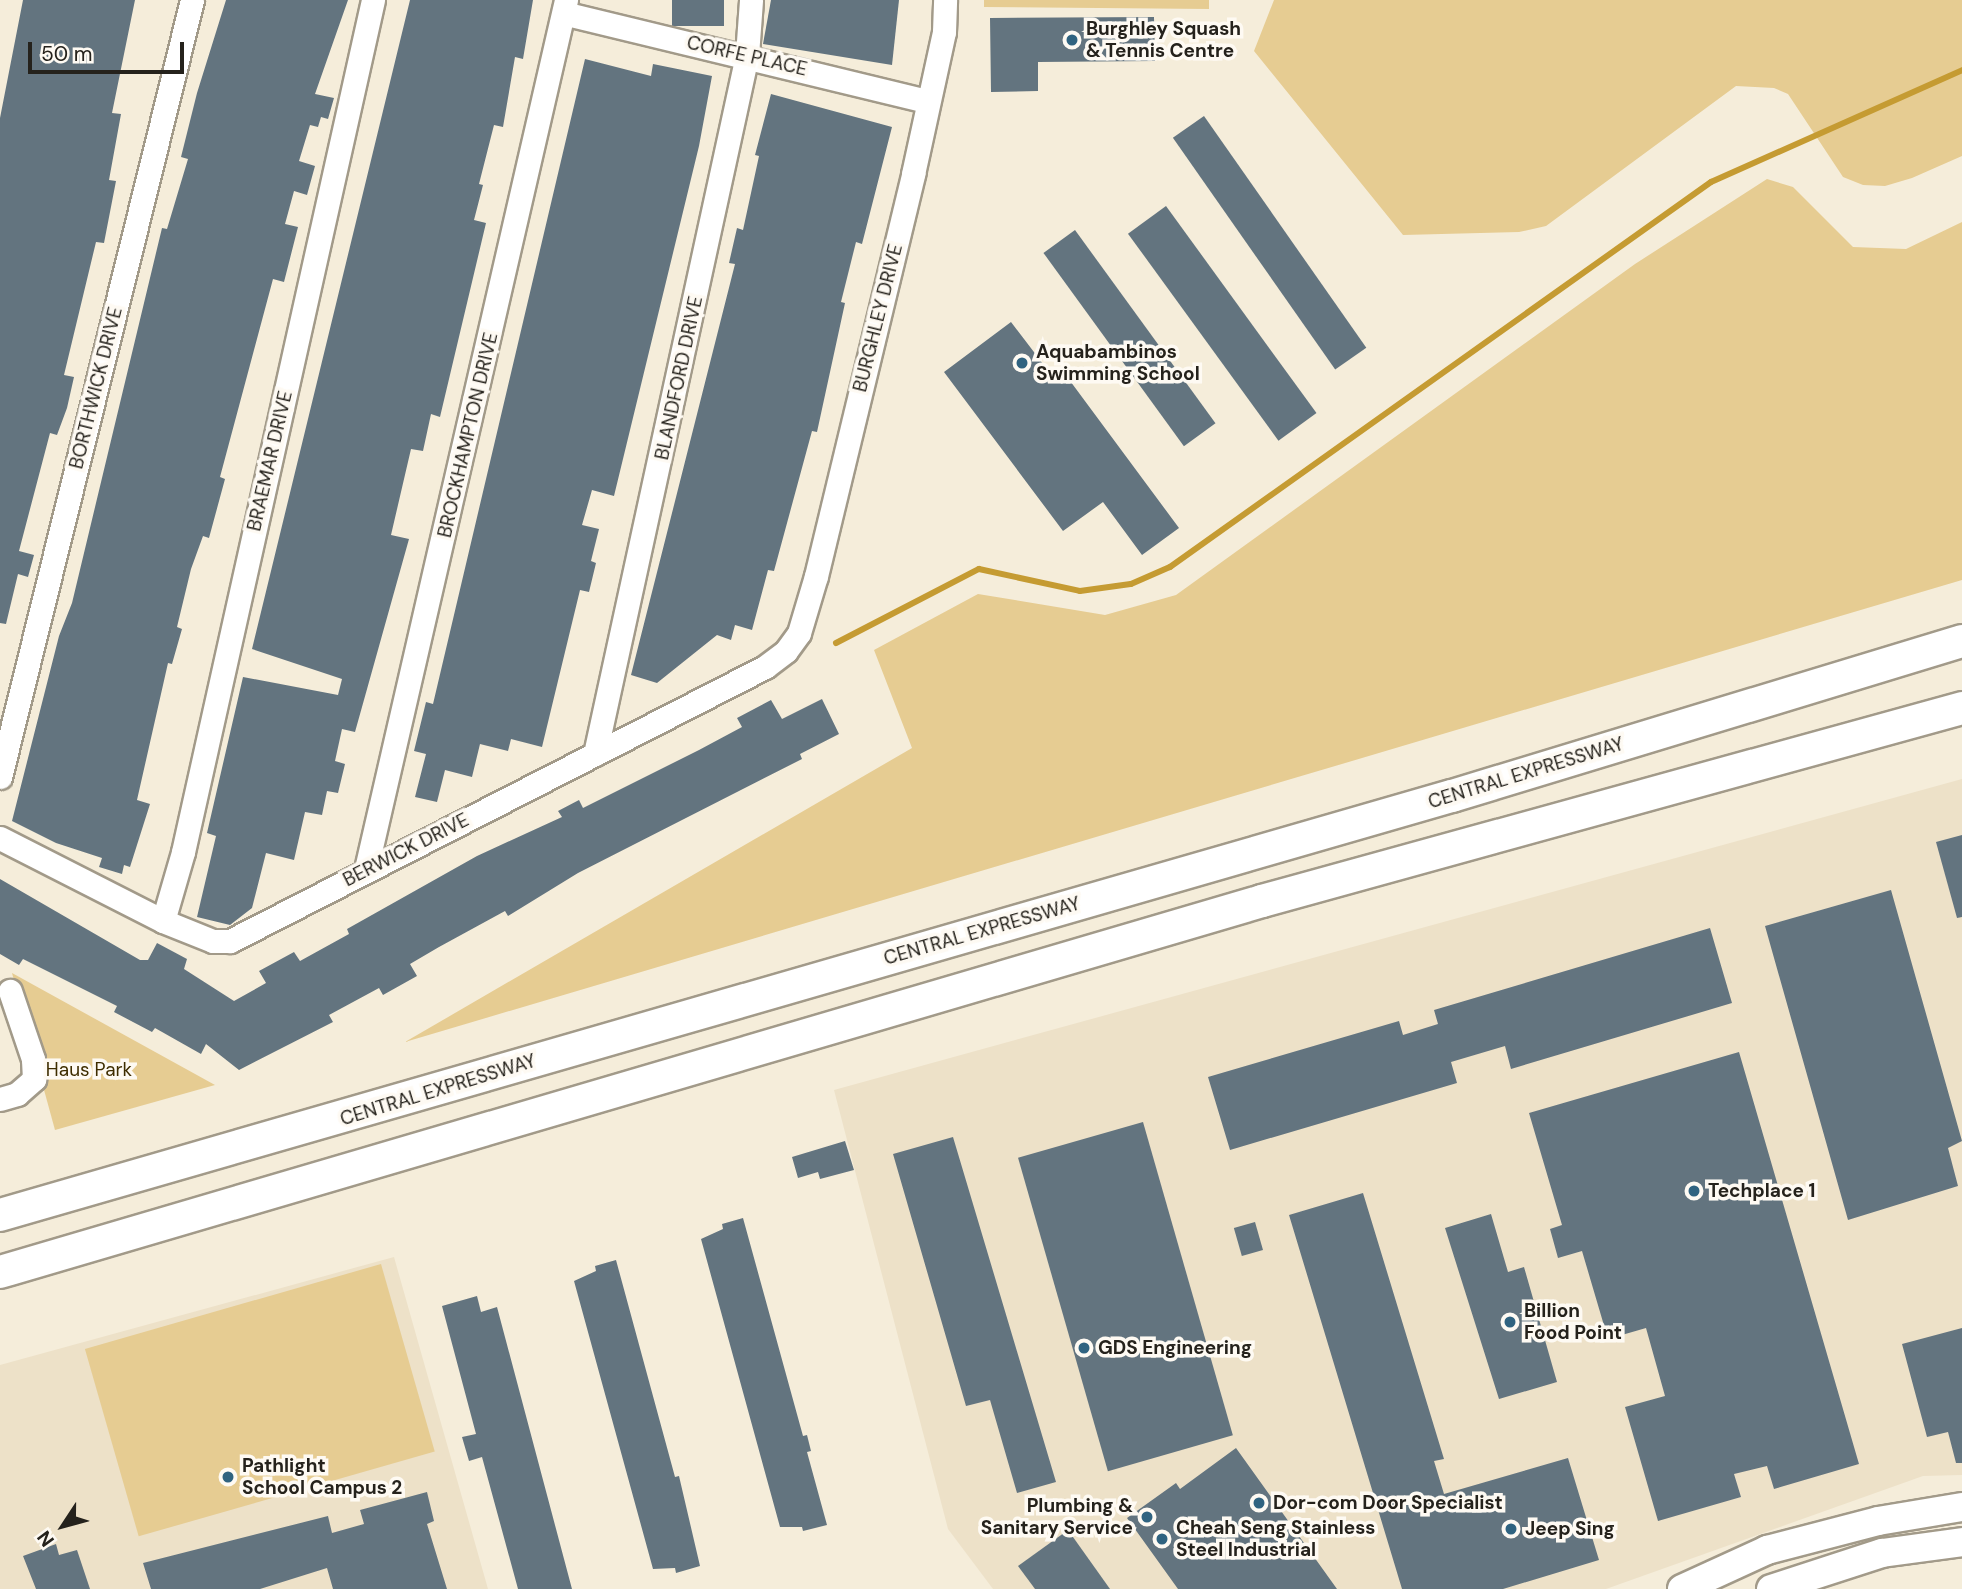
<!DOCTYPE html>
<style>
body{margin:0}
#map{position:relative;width:1962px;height:1589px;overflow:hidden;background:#f5edda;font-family:"DM Sans",sans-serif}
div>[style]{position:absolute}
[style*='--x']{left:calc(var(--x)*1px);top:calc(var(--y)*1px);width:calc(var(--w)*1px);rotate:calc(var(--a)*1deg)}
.built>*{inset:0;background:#ede1c8}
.green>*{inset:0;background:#e6cc92;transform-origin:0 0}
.stream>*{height:6px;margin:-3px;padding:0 3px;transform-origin:3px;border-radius:3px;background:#c59b32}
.building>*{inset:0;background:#63747f;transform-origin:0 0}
.roads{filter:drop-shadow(2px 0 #a29a89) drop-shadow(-2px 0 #a29a89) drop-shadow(0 2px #a29a89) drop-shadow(0 -2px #a29a89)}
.minor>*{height:23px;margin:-11.5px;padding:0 11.5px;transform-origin:11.5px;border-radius:11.5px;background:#fff}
.major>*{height:28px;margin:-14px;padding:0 14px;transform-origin:14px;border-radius:14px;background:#fff}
.highway>*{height:32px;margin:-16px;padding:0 16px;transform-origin:16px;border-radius:16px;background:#fff}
.dots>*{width:19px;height:19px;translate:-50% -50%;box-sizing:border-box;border:4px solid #fefaf3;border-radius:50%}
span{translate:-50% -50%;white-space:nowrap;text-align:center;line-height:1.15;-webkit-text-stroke:7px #fefaf3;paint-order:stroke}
.poi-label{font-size:19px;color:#25221c;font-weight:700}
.left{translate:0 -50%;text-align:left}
.right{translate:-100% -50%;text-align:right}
.street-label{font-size:19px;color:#25221c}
.park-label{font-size:19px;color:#3e2d00}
.north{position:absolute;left:28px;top:1491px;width:70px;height:70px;-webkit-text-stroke:5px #fefaf3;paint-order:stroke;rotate:234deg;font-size:19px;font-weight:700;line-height:28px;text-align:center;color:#25221c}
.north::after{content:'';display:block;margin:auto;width:24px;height:32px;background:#25221c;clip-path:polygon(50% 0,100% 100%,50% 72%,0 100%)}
.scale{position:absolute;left:28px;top:42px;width:156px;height:32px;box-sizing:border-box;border:4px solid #25221c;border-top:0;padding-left:9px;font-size:21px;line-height:24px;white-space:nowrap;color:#25221c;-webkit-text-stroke:5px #fefaf3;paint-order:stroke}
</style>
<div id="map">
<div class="built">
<div style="clip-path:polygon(1962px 779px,1962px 1475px,1923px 1476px,1606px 1589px,993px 1589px,948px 1529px,834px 1090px)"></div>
<div style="clip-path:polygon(394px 1257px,488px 1589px,0 1589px,0 1365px)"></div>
</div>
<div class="green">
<div style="clip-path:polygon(984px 0,1209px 0,1209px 9px,984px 7px)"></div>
<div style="clip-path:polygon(1274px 0,1962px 0,1962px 156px,1912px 178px,1885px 186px,1863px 185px,1843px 177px,1788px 94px,1774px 88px,1736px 86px,1546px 226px,1519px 232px,1403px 235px,1254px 51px)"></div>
<div style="clip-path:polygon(1767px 179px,1793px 187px,1853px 247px,1906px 249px,1962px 222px,1962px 580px,405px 1042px,912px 748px,874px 650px,978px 594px,1105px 615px,1176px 595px,1635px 264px)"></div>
<div style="clip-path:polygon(12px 973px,215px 1085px,55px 1130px)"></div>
<div style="left:381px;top:1264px;width:195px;height:308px;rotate:74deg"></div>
</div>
<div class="stream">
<div style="--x:836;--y:643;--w:161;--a:-27.4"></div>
<div style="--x:979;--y:569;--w:103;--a:12.3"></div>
<div style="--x:1080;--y:591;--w:51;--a:-7.8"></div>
<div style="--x:1131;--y:584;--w:43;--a:-23.6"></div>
<div style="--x:1170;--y:567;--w:664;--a:-35.44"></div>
<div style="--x:1711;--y:182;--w:275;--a:-24"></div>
</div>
<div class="building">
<div style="clip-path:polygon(23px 0,135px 0,112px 113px,121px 114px,109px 180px,116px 181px,104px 243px,96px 242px,64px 375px,74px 377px,67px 408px,57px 435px,50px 433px,19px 551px,34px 555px,28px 577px,18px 574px,6px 624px,0 623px,0 118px)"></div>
<div style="clip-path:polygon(226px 0,348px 0,315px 94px,334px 98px,328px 119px,321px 117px,318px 127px,310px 125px,299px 161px,315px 166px,307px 195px,294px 191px,285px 224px,298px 227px,284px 282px,273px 279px,220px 477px,225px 479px,209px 538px,203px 536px,191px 569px,177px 627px,182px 629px,172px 664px,168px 663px,137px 800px,150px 804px,130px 867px,124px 865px,122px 874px,99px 867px,102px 858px,56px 843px,12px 821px,59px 636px,72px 603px,162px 228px,167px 229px,188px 159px,181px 157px,197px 93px)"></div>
<div style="clip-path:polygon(410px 0,533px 0,523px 59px,515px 57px,503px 127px,494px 125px,479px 184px,483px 185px,474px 220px,486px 223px,440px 417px,431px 414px,423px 451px,411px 449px,391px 535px,409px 539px,355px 732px,342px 729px,335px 761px,345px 764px,338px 793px,327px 791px,322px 815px,305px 812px,294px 860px,266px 853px,252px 908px,230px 925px,197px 917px,216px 836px,207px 833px,243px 677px,338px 695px,342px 679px,252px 649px)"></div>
<div style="left:672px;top:0;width:52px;height:26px"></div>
<div style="clip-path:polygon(771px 0,899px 0,892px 65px,763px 44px)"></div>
<div style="clip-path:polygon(1154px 17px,1155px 61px,1038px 62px,1038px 91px,991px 92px,990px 18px)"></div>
<div style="clip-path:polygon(585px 59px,651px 76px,653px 64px,712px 76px,699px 146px,614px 496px,592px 490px,582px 525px,599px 529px,591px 561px,596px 563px,589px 592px,580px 590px,542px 747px,511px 739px,508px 751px,480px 744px,472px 777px,445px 770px,437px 802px,415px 797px,426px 754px,414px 751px,426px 702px,433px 704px)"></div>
<div style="clip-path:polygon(771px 94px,892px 127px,862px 244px,856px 242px,841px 302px,845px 303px,817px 432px,812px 431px,774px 571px,768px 570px,752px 630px,735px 625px,731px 640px,717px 635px,657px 683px,631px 675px,735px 264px,729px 263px,737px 228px,743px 230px,759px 156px,755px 155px)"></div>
<div style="left:1204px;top:116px;width:283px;height:38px;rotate:55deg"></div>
<div style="left:1166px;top:206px;width:256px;height:47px;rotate:54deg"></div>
<div style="left:1075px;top:230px;width:239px;height:39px;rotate:54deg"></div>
<div style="clip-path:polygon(1011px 322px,1053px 377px,1062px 370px,1179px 528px,1142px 555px,1103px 502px,1063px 531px,944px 372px)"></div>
<div style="clip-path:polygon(822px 699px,839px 734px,800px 754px,802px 759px,578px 873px,508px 916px,505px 911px,439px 947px,410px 964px,417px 976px,383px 995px,379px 988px,329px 1015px,333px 1022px,239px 1070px,206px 1044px,201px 1054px,155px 1028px,152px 1032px,114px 1012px,117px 1006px,23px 959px,19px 965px,0 954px,0 879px,140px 960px,148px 960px,157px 943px,187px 959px,184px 969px,234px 1001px,266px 983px,259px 971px,294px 952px,300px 961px,349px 934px,347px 929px,477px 856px,562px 817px,558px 811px,579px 800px,583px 808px,699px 750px,742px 727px,737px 718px,771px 700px,782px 719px)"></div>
<div style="clip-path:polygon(1962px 835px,1962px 917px,1957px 918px,1936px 842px)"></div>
<div style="clip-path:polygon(1891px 890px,1962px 1141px,1948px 1148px,1958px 1186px,1848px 1220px,1765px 926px)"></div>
<div style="clip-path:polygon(1710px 928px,1732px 1003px,1511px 1069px,1505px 1046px,1451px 1062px,1457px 1083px,1230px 1150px,1208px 1077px,1399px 1021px,1403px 1035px,1438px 1024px,1434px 1010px)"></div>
<div style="clip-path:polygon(1739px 1052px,1859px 1464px,1774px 1489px,1767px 1466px,1734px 1474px,1741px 1497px,1658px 1521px,1625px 1407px,1665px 1396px,1646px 1328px,1608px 1339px,1582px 1251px,1558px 1258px,1550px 1229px,1562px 1225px,1529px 1113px)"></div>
<div style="left:1143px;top:1122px;width:326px;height:130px;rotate:74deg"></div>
<div style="clip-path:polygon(953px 1137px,1056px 1482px,1017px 1493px,990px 1400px,966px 1406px,893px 1154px)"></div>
<div style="clip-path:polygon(845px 1141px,854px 1170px,820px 1179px,818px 1172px,798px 1178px,792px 1157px)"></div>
<div style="clip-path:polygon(1363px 1193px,1444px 1459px,1434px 1461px,1444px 1494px,1568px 1458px,1599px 1560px,1503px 1589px,1402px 1589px,1289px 1215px)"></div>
<div style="clip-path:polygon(1491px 1214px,1508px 1272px,1524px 1267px,1557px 1382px,1499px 1399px,1445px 1228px)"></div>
<div style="clip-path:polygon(743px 1218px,803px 1436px,807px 1435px,811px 1451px,807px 1452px,827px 1525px,803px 1531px,802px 1527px,780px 1527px,701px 1239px,723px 1229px,722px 1224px)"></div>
<div style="left:1255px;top:1222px;width:29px;height:22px;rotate:74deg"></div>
<div style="clip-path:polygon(616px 1260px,675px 1477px,679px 1476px,700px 1566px,676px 1573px,675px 1568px,653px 1569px,574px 1281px,596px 1271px,595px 1266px)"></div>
<div style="clip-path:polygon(477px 1296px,481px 1312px,497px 1307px,572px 1589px,518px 1589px,482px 1457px,469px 1461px,462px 1437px,476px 1434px,442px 1306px)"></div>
<div style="clip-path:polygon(1962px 1328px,1962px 1463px,1956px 1463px,1948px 1432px,1927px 1437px,1902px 1344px)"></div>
<div style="clip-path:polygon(1236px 1448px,1337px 1589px,1178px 1589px,1127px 1518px,1176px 1483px,1180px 1489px)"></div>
<div style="clip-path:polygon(427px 1492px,434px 1521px,427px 1524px,447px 1589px,333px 1589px,327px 1568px,260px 1589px,151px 1589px,143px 1563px,328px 1516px,332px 1533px,364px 1524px,360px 1510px)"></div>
<div style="clip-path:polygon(1068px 1530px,1110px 1589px,1035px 1589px,1018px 1566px)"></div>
<div style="clip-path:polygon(56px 1544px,59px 1555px,77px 1550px,90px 1589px,36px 1589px,23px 1556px)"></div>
</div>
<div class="roads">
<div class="minor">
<div style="--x:567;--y:14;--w:369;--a:13.6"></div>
<div style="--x:595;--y:754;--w:715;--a:-77.73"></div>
<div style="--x:747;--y:55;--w:55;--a:-85.8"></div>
<div style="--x:0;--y:777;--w:800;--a:-76.12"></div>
<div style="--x:0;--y:838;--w:183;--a:27"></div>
<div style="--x:163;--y:921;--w:54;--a:21.8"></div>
<div style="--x:213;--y:941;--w:17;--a:0"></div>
<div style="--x:230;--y:941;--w:601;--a:-27.12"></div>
<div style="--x:765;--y:667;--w:26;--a:-37"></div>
<div style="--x:786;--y:651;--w:22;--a:-54"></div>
<div style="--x:799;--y:633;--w:59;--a:-73.4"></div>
<div style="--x:816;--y:576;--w:414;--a:-76.4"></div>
<div style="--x:913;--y:174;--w:145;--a:-77.7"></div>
<div style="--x:944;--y:32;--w:32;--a:-88"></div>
<div style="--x:366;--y:869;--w:892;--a:-77.04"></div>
<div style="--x:163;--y:921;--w:72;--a:-73.8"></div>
<div style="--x:183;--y:852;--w:873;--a:-77.43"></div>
<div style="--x:0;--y:1099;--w:18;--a:-16"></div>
<div style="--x:17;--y:1094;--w:23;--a:-41"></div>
<div style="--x:34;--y:1079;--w:20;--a:-93"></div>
<div style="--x:33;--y:1059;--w:72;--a:-108.7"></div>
</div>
<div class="major">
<div style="--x:1682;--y:1589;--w:94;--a:-24.6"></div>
<div style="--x:1767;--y:1550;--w:115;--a:-14.6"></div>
<div style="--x:1878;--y:1521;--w:85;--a:-9.5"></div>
<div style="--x:1771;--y:1589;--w:117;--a:-18"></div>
<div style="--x:1882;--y:1553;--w:81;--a:-7.8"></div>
</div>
<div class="highway">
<div style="--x:0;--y:1215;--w:1511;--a:-16.1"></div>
<div style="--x:1452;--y:796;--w:533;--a:-16.91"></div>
<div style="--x:0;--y:1272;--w:1315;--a:-16.38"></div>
<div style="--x:1262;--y:901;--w:726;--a:-15.41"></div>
</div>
</div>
<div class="dots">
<div style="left:1072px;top:40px;background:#306380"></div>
<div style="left:1022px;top:363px;background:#306380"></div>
<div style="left:1694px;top:1191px;background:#306380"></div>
<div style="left:1510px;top:1322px;background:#306380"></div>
<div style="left:1084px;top:1348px;background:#306380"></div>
<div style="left:228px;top:1477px;background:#306380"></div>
<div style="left:1259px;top:1503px;background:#306380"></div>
<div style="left:1147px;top:1517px;background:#306380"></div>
<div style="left:1511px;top:1529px;background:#306380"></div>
<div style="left:1162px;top:1539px;background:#306380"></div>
</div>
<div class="poi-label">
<span class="left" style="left:1086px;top:40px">Burghley Squash<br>&amp; Tennis Centre</span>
<span class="left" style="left:1036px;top:363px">Aquabambinos<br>Swimming School</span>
<span class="left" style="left:1708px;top:1191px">Techplace 1</span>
<span class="left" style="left:1524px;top:1322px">Billion<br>Food Point</span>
<span class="left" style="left:1098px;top:1348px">GDS Engineering</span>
<span class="left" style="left:242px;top:1477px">Pathlight<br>School Campus 2</span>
<span class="left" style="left:1273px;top:1503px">Dor-com Door Specialist</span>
<span class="right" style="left:1133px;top:1517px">Plumbing &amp;<br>Sanitary Service</span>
<span class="left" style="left:1176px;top:1539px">Cheah Seng Stainless<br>Steel Industrial</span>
<span class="left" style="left:1525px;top:1529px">Jeep Sing</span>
</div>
<div class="street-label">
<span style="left:747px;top:56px;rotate:13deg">CORFE PLACE</span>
<span style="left:878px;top:318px;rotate:-76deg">BURGHLEY DRIVE</span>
<span style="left:679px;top:378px;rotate:-78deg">BLANDFORD DRIVE</span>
<span style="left:96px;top:388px;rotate:-76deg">BORTHWICK DRIVE</span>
<span style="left:468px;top:435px;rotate:-77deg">BROCKHAMPTON DRIVE</span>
<span style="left:270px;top:461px;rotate:-77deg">BRAEMAR DRIVE</span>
<span style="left:1526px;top:773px;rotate:-17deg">CENTRAL EXPRESSWAY</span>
<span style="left:406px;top:850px;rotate:-27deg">BERWICK DRIVE</span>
<span style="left:982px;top:931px;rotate:-16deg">CENTRAL EXPRESSWAY</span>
<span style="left:438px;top:1090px;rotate:-17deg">CENTRAL EXPRESSWAY</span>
</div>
<div class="park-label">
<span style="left:89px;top:1070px">Haus Park</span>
</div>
<div class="north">N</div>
<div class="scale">50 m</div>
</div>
